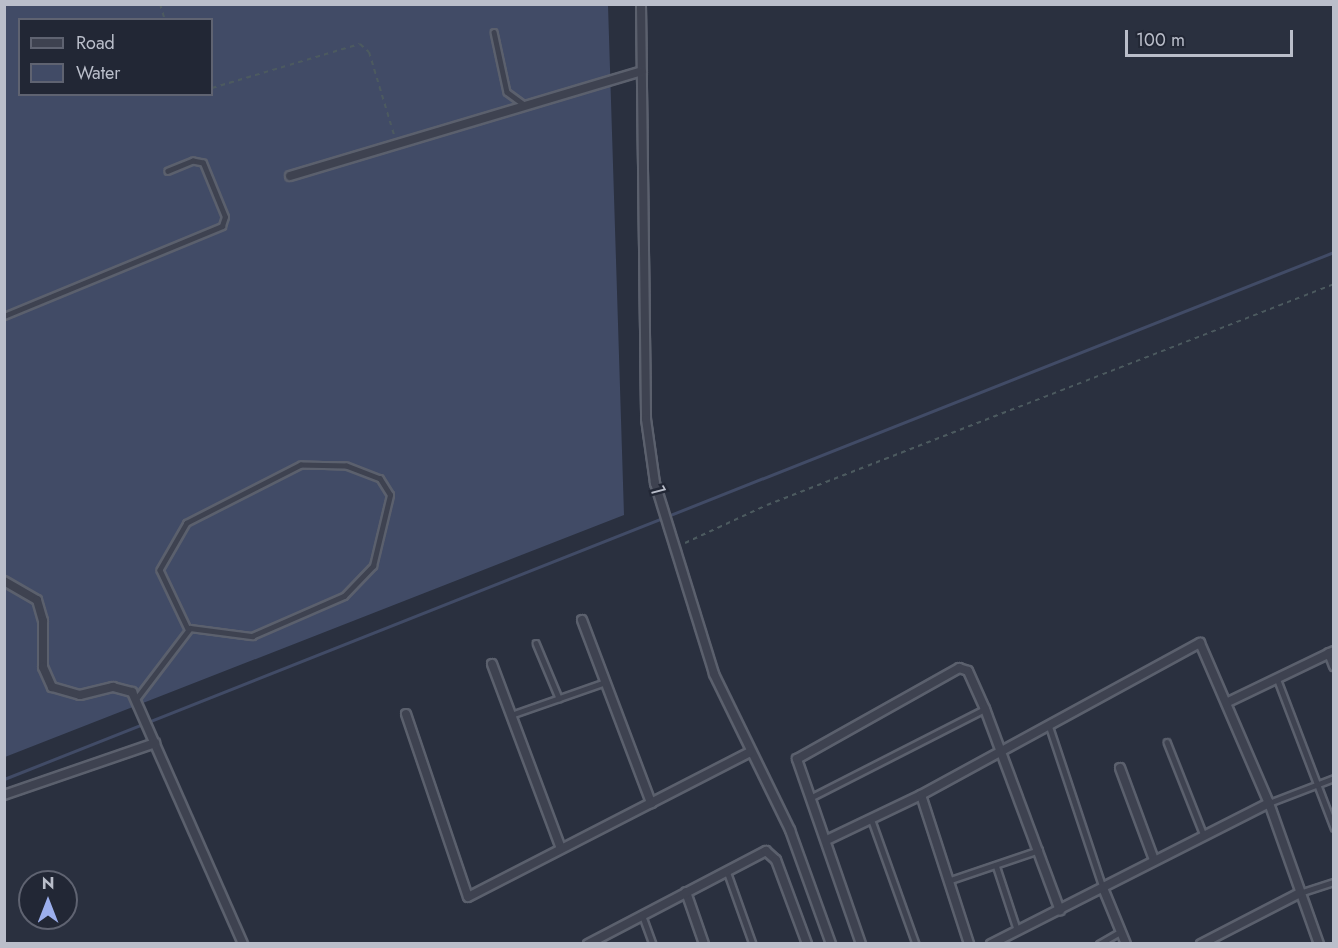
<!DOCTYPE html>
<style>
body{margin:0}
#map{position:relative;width:1338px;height:948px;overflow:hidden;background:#2a303f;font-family:Jost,sans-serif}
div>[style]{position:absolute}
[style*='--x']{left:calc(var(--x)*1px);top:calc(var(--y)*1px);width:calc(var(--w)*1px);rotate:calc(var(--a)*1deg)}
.water>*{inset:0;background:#414b66}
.stream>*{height:3px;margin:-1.5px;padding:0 1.5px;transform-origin:1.5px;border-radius:1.5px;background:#414b66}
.path>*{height:2px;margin-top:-1px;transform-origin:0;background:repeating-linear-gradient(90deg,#4c5a5f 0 4.5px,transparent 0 9px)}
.roads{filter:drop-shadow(2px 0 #5b606d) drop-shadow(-2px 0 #5b606d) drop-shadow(0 2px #5b606d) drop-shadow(0 -2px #5b606d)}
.service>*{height:4.5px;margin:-2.25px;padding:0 2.25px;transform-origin:2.25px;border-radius:2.25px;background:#3e4250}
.minor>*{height:8px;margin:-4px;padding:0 4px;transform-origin:4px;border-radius:4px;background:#3e4250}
span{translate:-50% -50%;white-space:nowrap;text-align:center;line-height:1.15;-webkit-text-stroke:5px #222735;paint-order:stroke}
.street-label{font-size:21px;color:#babeca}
.frame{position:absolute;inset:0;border:6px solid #babeca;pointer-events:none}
.legend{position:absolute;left:18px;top:18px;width:195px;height:78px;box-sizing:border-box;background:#222735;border:2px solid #5f6371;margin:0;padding:8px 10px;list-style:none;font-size:18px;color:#babeca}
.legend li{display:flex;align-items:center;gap:12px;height:30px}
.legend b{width:30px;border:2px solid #5f6371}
.north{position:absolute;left:18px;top:870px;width:60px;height:60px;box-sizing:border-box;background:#222735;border:2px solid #5f6371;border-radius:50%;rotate:0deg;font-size:16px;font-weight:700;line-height:24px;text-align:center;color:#babeca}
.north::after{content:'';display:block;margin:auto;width:21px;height:27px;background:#9cafed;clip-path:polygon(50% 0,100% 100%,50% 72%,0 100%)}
.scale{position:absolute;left:1125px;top:30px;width:168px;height:27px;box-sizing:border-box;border:3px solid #babeca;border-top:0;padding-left:8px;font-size:18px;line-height:21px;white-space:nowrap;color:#babeca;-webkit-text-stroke:4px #222735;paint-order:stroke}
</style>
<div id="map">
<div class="water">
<div style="clip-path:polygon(evenodd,5px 5px,608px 5px,624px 515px,5px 757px,5px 5px,20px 20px,212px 20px,212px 94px,20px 94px,20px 20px)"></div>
</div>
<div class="stream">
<div style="--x:4;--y:779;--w:1431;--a:-21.62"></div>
</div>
<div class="path">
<div style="--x:160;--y:4;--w:17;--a:73"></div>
<div style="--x:212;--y:88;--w:154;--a:-16.6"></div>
<div style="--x:360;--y:44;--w:12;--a:42"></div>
<div style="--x:369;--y:52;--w:87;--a:73.2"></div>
<div style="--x:685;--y:543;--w:90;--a:-24.9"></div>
<div style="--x:767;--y:505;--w:609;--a:-21.29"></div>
</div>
<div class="roads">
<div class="service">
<div style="--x:494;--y:32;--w:61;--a:77.8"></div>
<div style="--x:507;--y:92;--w:22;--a:36"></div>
<div style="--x:4;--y:316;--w:236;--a:-22.4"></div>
<div style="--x:222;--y:226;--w:9;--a:-72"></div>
<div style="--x:225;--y:217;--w:58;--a:-112.2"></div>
<div style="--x:203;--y:163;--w:10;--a:-169"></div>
<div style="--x:193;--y:161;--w:27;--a:158"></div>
<div style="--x:536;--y:643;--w:60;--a:67.3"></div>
<div style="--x:1277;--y:678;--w:160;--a:69.1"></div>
<div style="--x:136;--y:699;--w:89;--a:-52.7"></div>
<div style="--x:190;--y:628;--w:63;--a:7.4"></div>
<div style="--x:252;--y:636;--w:100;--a:-23.5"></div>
<div style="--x:344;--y:596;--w:42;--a:-46"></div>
<div style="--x:373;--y:566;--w:73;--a:-76.5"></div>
<div style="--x:390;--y:495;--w:19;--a:-122"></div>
<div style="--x:380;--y:479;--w:36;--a:-159"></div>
<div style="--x:346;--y:466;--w:45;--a:-178.7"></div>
<div style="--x:301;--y:465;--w:128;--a:153"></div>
<div style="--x:187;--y:523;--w:54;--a:119.9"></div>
<div style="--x:160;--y:570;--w:65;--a:64.6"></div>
<div style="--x:511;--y:715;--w:100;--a:-19.3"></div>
<div style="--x:1049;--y:725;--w:171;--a:71.6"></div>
<div style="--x:1167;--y:742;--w:98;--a:68.4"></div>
<div style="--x:810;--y:798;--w:196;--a:-27"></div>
<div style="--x:1269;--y:803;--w:70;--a:-21"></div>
<div style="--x:872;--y:821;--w:131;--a:70.3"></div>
<div style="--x:996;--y:865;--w:67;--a:71.8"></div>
<div style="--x:727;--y:871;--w:77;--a:70.4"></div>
<div style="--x:951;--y:880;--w:93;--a:-18.8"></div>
<div style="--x:1300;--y:893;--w:36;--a:-18"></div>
<div style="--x:642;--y:914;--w:32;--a:70"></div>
<div style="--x:1099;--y:944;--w:24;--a:-30"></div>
</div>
<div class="minor">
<div style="--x:641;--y:4;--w:415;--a:89.3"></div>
<div style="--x:646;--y:419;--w:65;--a:82"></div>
<div style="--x:655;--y:483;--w:200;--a:72.8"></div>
<div style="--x:714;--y:674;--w:174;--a:64"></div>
<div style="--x:790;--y:830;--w:121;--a:70.2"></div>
<div style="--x:290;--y:176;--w:367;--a:-16.6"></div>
<div style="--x:4;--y:581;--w:38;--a:30"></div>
<div style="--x:37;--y:600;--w:22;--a:74"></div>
<div style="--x:43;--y:621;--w:46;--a:90"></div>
<div style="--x:43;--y:667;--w:22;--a:66"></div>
<div style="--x:52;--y:687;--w:29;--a:16"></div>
<div style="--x:80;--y:695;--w:34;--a:-14"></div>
<div style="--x:113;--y:687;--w:20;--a:15"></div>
<div style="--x:132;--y:692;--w:275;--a:66.2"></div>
<div style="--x:582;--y:620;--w:196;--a:69.3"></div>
<div style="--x:1329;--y:653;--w:14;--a:69"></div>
<div style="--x:492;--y:664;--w:197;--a:69.5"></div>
<div style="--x:1228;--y:702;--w:118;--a:-25.7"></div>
<div style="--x:406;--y:714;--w:193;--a:71.3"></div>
<div style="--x:468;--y:897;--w:317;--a:-27.2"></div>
<div style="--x:1120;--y:768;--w:98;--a:69.7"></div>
<div style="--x:4;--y:795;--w:160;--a:-19"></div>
<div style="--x:921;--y:795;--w:157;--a:72.1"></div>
<div style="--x:827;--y:840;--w:104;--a:-25.6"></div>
<div style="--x:921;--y:795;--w:318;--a:-28.6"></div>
<div style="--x:1200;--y:643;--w:174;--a:66.7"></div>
<div style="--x:1269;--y:803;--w:150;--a:70.5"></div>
<div style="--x:1103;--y:888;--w:61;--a:67.7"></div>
<div style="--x:686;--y:892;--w:55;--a:70.9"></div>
<div style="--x:588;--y:944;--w:201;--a:-27.6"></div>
<div style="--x:766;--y:851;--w:13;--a:42"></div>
<div style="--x:776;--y:860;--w:90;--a:69.7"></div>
<div style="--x:861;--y:944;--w:196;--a:-109.1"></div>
<div style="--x:797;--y:759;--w:186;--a:-29.3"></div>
<div style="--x:959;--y:668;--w:9;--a:18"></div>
<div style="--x:968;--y:671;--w:42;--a:65.9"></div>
<div style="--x:985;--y:709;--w:215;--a:69.6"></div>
<div style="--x:991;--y:944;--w:312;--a:-26.9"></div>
<div style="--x:1201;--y:944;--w:111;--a:-27.3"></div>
</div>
</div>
<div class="street-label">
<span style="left:658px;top:490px;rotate:75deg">1</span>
</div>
<div class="frame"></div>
<ul class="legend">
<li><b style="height:8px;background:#3e4250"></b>Road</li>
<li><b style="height:16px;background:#414b66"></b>Water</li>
</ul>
<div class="north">N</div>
<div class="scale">100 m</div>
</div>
